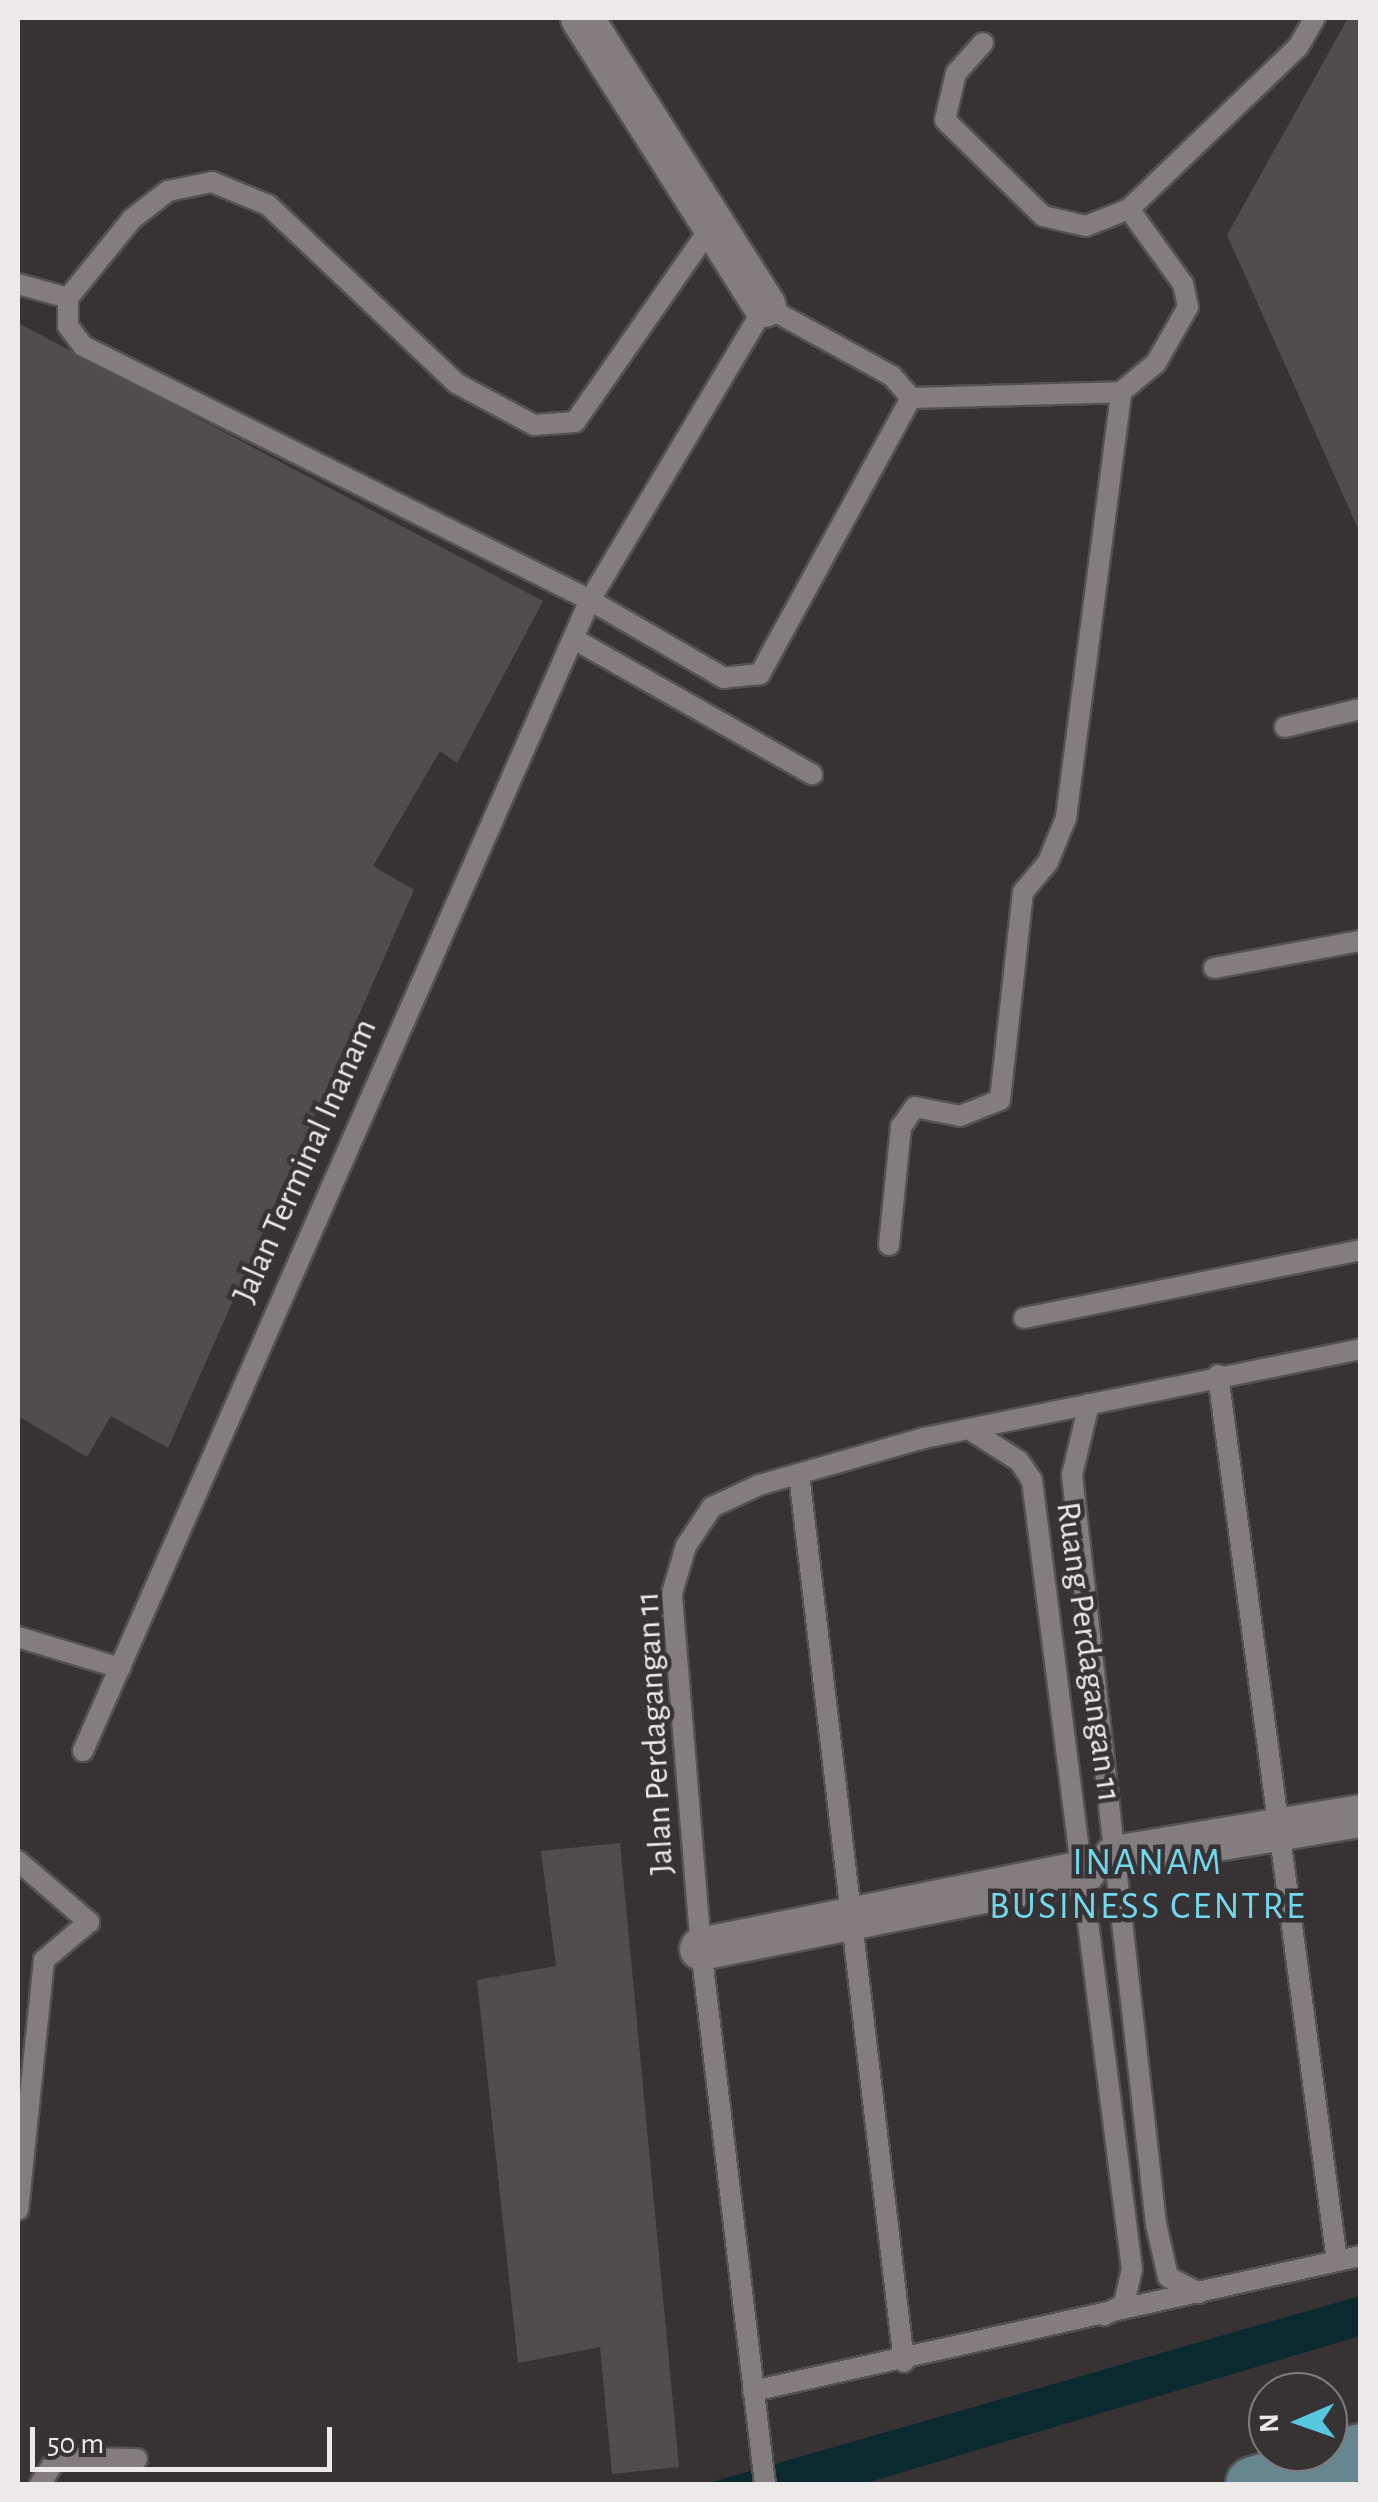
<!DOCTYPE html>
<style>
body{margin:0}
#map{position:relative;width:1378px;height:2502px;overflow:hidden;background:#373335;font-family:"Alegreya Sans",sans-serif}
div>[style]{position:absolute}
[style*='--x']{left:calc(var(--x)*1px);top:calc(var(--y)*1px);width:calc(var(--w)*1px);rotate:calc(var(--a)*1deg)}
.water>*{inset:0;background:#0a2a30}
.building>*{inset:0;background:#514c4e}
.roads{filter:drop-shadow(2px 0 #545153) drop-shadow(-2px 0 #545153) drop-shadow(0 2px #545153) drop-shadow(0 -2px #545153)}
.lane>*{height:20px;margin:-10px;padding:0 10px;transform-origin:10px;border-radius:10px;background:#837d80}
.street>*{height:42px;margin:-21px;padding:0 21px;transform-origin:21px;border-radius:21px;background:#837d80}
.secondary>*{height:55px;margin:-27.5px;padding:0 27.5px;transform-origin:27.5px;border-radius:27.5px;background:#66878f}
span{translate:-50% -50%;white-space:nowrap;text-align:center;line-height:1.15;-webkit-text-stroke:9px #373335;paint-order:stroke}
.street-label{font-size:35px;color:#ece9eb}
.neighbourhood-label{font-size:38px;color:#72d8ee;letter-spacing:2.5px}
.frame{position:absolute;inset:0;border:20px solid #ece9eb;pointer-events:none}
.north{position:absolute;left:1248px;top:2372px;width:100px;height:100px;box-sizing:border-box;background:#373335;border:2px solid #7f7c7e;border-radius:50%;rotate:268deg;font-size:28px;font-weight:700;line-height:40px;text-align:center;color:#ece9eb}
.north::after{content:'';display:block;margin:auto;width:35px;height:45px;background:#56c9e1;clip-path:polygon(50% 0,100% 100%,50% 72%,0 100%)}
.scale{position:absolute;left:30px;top:2427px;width:302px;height:45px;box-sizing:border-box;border:5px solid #ece9eb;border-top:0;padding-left:12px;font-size:30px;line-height:35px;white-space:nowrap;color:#ece9eb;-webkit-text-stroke:8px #373335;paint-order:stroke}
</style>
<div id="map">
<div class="water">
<div style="clip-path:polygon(1360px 2296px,1360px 2336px,863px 2484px,705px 2484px)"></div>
</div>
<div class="building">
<div style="clip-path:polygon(1348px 18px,1360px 18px,1360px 533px,1227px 235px)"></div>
<div style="clip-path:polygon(18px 323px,543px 601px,457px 763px,440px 751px,373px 866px,414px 890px,168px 1448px,111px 1416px,87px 1457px,18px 1416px)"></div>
<div style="clip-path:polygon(620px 1843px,679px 2467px,612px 2474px,600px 2347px,518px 2363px,477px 1980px,556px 1966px,541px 1851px)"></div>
</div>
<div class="roads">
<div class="lane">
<div style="--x:983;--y:43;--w:40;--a:132"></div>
<div style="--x:956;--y:73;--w:48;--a:103.2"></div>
<div style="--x:945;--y:120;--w:137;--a:44.4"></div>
<div style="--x:1043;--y:216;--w:44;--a:13.1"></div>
<div style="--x:1086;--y:226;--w:46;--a:-21.6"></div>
<div style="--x:1129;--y:209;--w:234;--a:-43.8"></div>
<div style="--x:1298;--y:47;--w:34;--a:-60"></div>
<div style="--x:18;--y:284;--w:52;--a:15.6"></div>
<div style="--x:765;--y:306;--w:145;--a:28.9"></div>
<div style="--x:892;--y:376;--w:29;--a:49"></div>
<div style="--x:911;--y:398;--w:315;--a:118.7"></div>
<div style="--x:760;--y:674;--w:36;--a:174"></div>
<div style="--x:724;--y:678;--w:155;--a:-149.8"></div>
<div style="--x:590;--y:600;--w:342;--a:-59.2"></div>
<div style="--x:911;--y:398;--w:210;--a:-1.6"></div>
<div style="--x:1121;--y:392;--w:45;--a:-39.6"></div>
<div style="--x:1156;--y:363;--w:64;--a:-60.3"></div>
<div style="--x:1188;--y:307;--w:24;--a:-102"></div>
<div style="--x:1183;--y:284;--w:92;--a:-125.8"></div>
<div style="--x:574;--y:639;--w:274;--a:29.6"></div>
<div style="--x:1285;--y:727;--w:77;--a:-13.5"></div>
<div style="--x:1214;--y:968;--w:148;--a:-10.5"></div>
<div style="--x:889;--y:1245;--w:119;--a:-84.2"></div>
<div style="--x:901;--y:1127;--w:24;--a:-55"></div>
<div style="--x:915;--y:1107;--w:46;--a:11.3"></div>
<div style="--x:960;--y:1116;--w:43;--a:-21.8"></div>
<div style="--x:1000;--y:1100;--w:209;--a:-83.7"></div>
<div style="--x:1023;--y:892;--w:39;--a:-50"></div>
<div style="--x:1048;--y:862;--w:48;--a:-67.8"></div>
<div style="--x:1066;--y:818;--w:430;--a:-82.6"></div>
<div style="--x:1024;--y:1318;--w:343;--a:-11.4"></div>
<div style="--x:1218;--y:1375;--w:894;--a:82.35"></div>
<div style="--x:1089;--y:1404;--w:73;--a:103.5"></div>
<div style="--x:1072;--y:1475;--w:754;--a:83.6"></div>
<div style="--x:1156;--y:2224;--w:54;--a:77.2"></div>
<div style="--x:1168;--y:2277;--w:35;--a:27"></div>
<div style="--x:972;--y:1431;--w:56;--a:32.6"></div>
<div style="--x:1019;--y:1461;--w:23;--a:56"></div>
<div style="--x:1032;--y:1480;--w:795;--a:82.78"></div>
<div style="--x:1132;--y:2269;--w:36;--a:103"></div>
<div style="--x:1124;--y:2304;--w:23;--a:151"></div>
<div style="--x:799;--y:1474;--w:894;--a:83.26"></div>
<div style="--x:18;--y:1637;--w:107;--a:16.9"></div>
<div style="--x:83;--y:1751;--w:1258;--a:-66.23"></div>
<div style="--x:590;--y:600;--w:567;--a:-153.39"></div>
<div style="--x:83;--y:346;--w:25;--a:-127"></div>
<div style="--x:68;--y:326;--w:28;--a:-90"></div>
<div style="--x:68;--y:298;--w:102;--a:-51"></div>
<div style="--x:132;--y:219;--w:46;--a:-37.9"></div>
<div style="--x:168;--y:191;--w:45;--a:-11.6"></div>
<div style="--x:212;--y:182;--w:61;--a:22.3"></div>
<div style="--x:268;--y:205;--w:259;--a:43.4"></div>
<div style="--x:456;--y:383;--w:89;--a:28.3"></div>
<div style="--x:534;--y:425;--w:41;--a:-4.2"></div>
<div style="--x:575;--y:422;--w:238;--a:-55.1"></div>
<div style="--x:18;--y:1861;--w:94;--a:40.7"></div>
<div style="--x:89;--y:1922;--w:59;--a:139.8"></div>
<div style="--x:44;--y:1960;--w:251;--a:95.9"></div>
<div style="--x:753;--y:2391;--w:622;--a:-12.54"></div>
<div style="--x:40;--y:2484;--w:31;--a:-57"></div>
<div style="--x:57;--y:2458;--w:80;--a:0.7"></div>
<div style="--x:765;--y:2484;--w:539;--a:-96.82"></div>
<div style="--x:701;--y:1949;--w:357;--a:-94.7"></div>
<div style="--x:672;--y:1593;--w:49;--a:-73.4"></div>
<div style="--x:686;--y:1546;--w:47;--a:-56.3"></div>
<div style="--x:712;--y:1507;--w:52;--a:-25.1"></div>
<div style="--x:759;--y:1485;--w:172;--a:-15.9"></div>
<div style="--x:924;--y:1438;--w:445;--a:-11.5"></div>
</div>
<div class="street">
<div style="--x:582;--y:18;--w:341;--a:57.6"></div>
<div style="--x:1115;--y:1857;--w:248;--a:-9.5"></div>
<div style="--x:701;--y:1949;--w:391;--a:-11.4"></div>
</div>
<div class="secondary">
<div style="--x:1253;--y:2484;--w:112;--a:-17.1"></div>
</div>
</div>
<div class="street-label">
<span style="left:305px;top:1161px;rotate:-66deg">Jalan Terminal Inanam</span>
<span style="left:1088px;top:1652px;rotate:82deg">Ruang Perdagangan 11</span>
<span style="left:655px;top:1733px;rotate:-93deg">Jalan Perdagangan 11</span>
</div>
<div class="neighbourhood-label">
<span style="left:1148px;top:1886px">INANAM<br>BUSINESS CENTRE</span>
</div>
<div class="frame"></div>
<div class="north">N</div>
<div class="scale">50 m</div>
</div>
